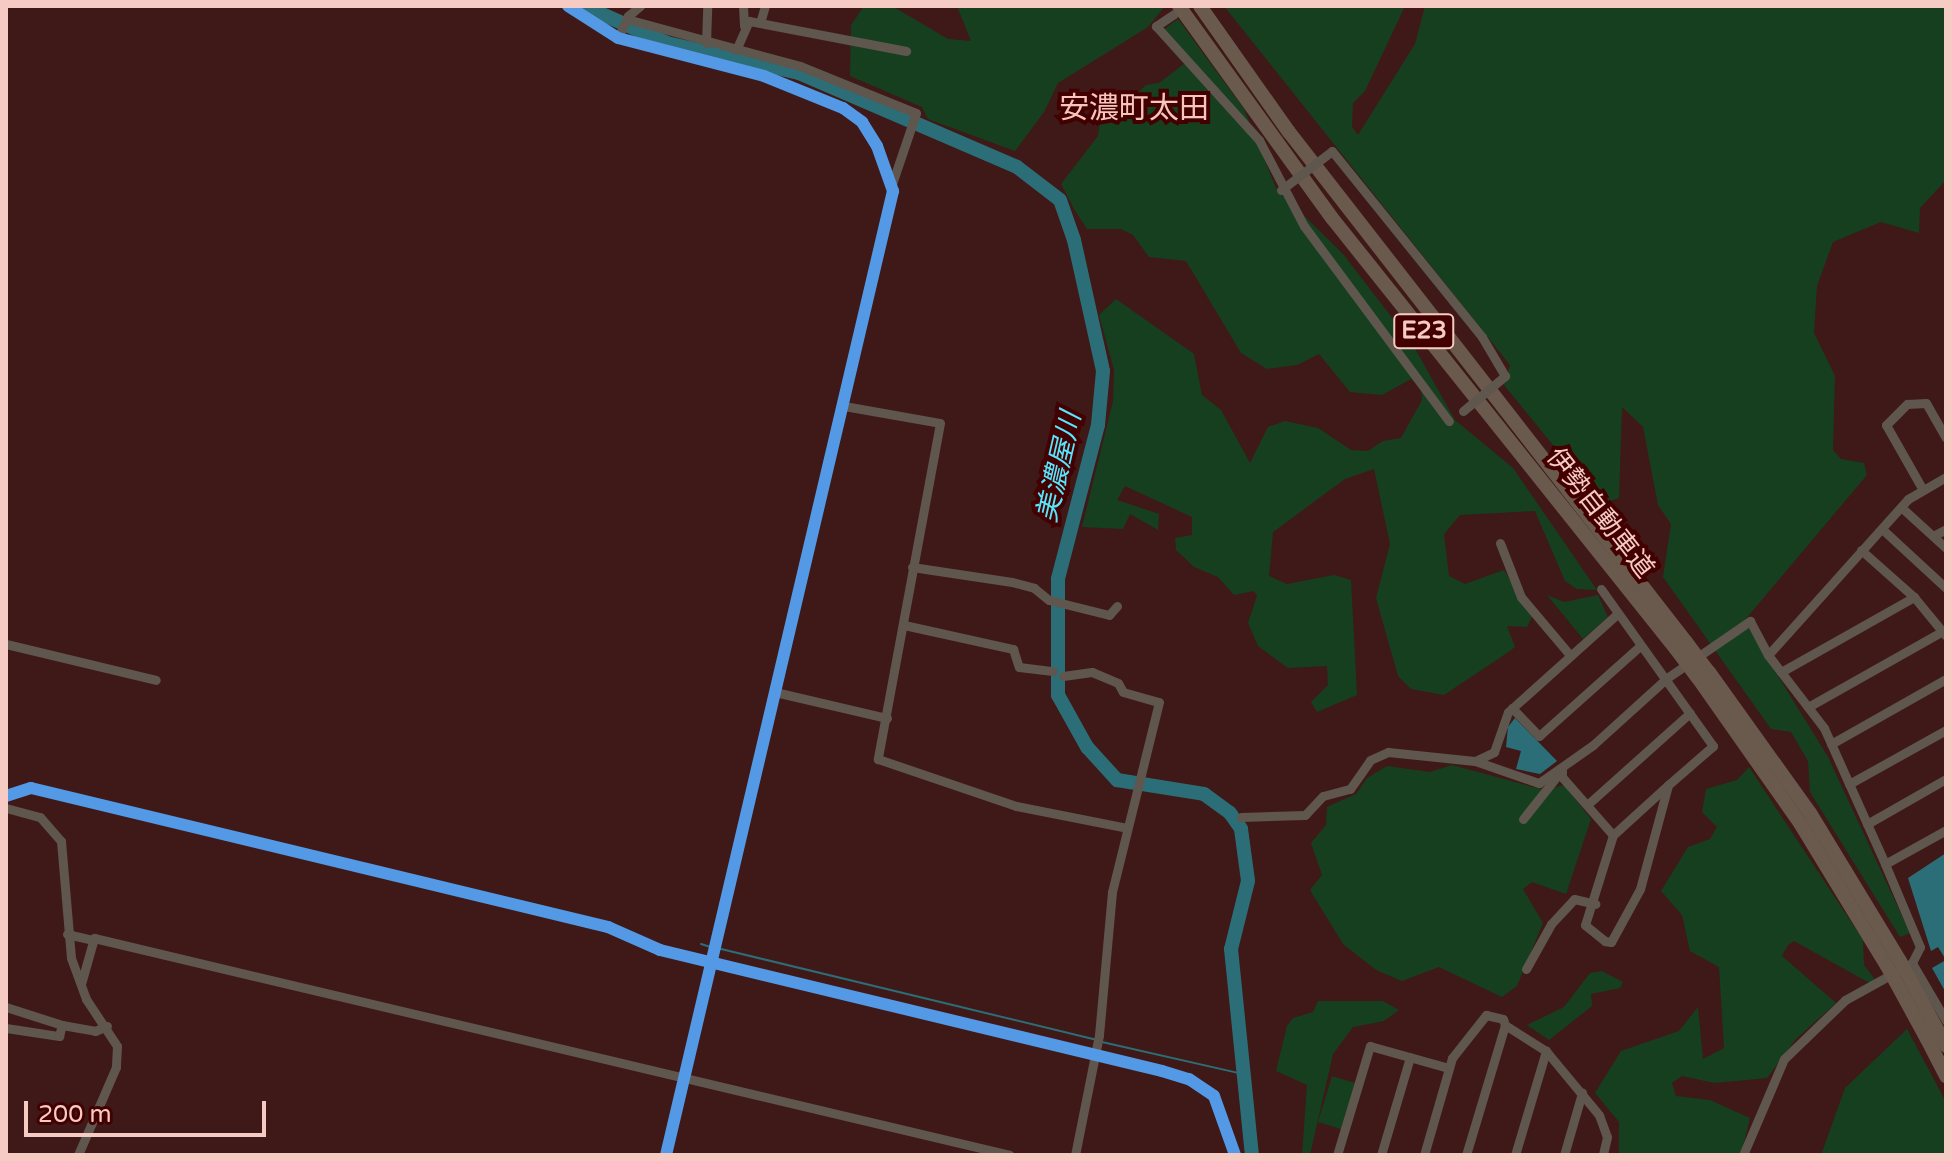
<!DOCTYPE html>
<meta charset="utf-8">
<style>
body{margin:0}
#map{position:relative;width:1952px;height:1161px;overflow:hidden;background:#3e1917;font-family:"Varela Round","Noto Sans JP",sans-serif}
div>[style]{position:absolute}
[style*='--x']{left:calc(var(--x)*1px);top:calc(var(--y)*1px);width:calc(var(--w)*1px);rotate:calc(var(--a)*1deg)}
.green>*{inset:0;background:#163f20;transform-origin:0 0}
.water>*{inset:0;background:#2c6e78}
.stream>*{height:2px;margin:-1px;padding:0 1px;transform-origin:1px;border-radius:1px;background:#2c6e78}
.river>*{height:14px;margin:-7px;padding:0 7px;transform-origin:7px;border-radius:7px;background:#2c6e78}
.minor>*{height:9px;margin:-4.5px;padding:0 4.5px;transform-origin:4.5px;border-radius:4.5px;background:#5f564d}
.highway>*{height:14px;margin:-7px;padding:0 7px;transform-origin:7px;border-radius:7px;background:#6a594d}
.minor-bridge>*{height:9px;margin:-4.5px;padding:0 4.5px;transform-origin:4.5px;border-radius:4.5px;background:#5f564d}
.highway-bridge>*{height:14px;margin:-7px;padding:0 7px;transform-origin:7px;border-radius:7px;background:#6a594d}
.cycleway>*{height:12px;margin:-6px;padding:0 6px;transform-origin:6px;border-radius:6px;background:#5399e6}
span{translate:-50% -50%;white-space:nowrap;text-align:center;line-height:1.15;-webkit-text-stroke:8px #430000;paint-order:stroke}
.shield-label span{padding:2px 6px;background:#430000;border:2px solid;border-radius:6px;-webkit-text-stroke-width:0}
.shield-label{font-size:24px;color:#f6cbc3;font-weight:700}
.street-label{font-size:26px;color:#f6cbc3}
.water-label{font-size:28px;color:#58e6fd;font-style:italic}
.quarter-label{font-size:30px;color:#f7c5bc}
.frame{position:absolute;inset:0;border:8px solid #f6cbc3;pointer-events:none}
.scale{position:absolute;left:24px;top:1101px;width:242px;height:36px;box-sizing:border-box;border:4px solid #f6cbc3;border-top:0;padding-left:10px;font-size:24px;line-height:28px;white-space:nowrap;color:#f6cbc3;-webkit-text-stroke:6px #430000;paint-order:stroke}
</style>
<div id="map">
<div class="green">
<div style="clip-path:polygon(864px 6px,892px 6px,948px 39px,971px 41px,957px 6px,1165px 6px,1148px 27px,1058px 83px,1044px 112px,1015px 151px,928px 119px,922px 107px,850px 76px,851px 25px)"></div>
<div style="clip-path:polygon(1224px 6px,1405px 6px,1365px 91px,1353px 103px,1352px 127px,1358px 135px,1415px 44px,1425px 6px,1946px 6px,1946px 180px,1920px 208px,1919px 233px,1881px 222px,1833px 242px,1817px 286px,1814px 333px,1835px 376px,1833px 450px,1841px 459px,1864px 463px,1867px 475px,1744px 621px,1828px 757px,1910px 933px,1900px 937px,1810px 792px,1808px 761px,1791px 732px,1771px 729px,1663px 577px,1671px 524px,1658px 505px,1643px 427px,1622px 407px,1619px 498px,1601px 504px,1504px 385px,1510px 365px)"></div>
<div style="clip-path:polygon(1178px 19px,1244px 109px,1276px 188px,1343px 254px,1413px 345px,1455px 420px,1513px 468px,1597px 590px,1577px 589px,1565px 581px,1535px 511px,1460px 515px,1444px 534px,1449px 576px,1465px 584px,1504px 570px,1532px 617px,1527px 627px,1507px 626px,1515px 647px,1510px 651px,1444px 695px,1411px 689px,1398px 676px,1376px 598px,1390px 544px,1374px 469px,1345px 479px,1273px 532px,1269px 576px,1287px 584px,1334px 575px,1351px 580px,1357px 695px,1317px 712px,1311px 702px,1328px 685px,1327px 666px,1288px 668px,1258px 646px,1248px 623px,1257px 596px,1254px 591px,1234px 595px,1218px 577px,1194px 567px,1176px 550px,1175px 538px,1192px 535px,1192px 517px,1125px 486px,1117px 500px,1159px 514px,1158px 530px,1130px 514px,1123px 529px,1082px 527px,1113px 401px,1114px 370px,1099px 315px,1116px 299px,1194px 354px,1202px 395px,1221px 410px,1250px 463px,1268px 427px,1285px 421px,1318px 428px,1351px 450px,1368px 451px,1383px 441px,1401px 438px,1422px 400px,1421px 388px,1411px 379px,1382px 395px,1350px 392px,1319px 354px,1297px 365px,1267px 369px,1241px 353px,1186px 261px,1149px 257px,1133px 235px,1121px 229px,1087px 229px,1074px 209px,1061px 184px,1098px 136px,1101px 115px,1121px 109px,1146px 85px,1159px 83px,1189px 60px,1163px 30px)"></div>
<div style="clip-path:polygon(1547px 595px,1564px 602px,1598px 595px,1608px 617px,1583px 639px)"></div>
<div style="clip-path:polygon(1452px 765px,1544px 790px,1564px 785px,1591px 819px,1566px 894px,1532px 882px,1523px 889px,1543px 923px,1517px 986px,1502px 997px,1439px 967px,1402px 981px,1376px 970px,1343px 944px,1310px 890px,1322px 875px,1311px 843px,1326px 825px,1327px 807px,1356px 794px,1367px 778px,1387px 766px,1430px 772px)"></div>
<div style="clip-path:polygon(1749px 767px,1863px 940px,1864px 965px,1876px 981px,1873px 985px,1794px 941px,1788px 945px,1782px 956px,1836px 1003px,1796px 1039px,1767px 1078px,1714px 1083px,1682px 1076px,1672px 1083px,1676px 1096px,1710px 1100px,1750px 1118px,1741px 1155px,1619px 1155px,1619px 1122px,1595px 1093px,1621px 1051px,1679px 1031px,1698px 1007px,1703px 1059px,1724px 1048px,1719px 967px,1690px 951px,1682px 915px,1661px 891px,1688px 847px,1710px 839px,1717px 827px,1702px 812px,1706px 789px,1737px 780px)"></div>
<div style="clip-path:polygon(1602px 971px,1623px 982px,1620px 988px,1591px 994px,1592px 1006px,1549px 1040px,1527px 1025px,1564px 1007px,1590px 973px)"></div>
<div style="clip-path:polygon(1318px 1001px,1383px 1001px,1399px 1010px,1384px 1021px,1353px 1027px,1333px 1054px,1310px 1155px,1302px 1155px,1307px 1085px,1276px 1071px,1287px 1026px,1293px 1018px,1313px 1012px)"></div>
<div style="clip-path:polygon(1907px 1029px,1946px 1102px,1946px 1155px,1821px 1155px,1845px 1088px)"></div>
<div style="left:1332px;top:1076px;width:24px;height:48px;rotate:17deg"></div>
</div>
<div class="water">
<div style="clip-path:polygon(1515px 718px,1557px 761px,1540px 774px,1516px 769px,1521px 751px,1506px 747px,1508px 727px)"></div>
<div style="clip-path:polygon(1946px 853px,1946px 993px,1932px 968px,1946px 960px,1938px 947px,1931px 951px,1908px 878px)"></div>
</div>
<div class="stream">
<div style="--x:701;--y:944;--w:10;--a:17"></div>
<div style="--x:717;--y:948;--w:390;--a:13.6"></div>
<div style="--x:1102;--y:1042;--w:145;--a:12.8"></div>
</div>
<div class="river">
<div style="--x:584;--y:6;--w:91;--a:24"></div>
<div style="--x:667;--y:43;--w:135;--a:12.8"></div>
<div style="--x:799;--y:73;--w:237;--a:23.3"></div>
<div style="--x:1017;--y:167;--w:54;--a:37.5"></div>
<div style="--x:1060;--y:200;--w:42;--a:70.7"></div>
<div style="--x:1074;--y:240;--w:134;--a:77.5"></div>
<div style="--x:1103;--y:371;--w:54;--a:95.3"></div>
<div style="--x:1098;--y:425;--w:159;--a:104.6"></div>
<div style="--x:1058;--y:579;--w:116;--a:90"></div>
<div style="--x:1058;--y:695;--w:60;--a:60.9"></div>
<div style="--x:1087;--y:747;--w:45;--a:47.7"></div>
<div style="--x:1117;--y:780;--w:88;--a:9.1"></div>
<div style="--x:1204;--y:794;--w:32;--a:36"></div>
<div style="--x:1230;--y:813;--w:19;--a:55"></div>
<div style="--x:1241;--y:829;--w:52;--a:82.3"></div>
<div style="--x:1248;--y:881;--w:70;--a:104"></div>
<div style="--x:1231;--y:949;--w:207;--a:84.2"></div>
</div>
<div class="minor">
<div style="--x:568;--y:6;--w:59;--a:32.6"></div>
<div style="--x:618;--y:38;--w:151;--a:14.6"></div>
<div style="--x:764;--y:76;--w:85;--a:22.1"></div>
<div style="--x:843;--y:108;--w:24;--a:36"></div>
<div style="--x:862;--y:122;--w:28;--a:58"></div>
<div style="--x:877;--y:146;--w:48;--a:70.4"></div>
<div style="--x:893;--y:191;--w:990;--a:103.25"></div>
<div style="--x:743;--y:6;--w:20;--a:87"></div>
<div style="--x:1174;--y:14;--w:22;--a:146"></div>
<div style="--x:1156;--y:26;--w:154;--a:47.9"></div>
<div style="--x:1259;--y:140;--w:97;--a:62.4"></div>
<div style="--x:1304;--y:226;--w:243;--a:53.4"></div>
<div style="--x:627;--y:19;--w:179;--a:15.2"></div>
<div style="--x:800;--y:66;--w:125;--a:22.1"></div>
<div style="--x:916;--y:113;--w:75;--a:108.7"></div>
<div style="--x:760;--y:23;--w:18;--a:-74"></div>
<div style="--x:618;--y:38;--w:24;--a:-66"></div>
<div style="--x:628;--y:16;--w:16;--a:-40"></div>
<div style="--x:706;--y:43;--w:37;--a:-88"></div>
<div style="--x:736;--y:50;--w:32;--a:-66"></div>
<div style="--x:749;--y:21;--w:160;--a:10.8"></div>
<div style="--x:1332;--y:151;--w:239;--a:51.1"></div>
<div style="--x:1482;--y:337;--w:45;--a:59.5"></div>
<div style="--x:844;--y:406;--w:97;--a:10"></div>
<div style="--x:940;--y:423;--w:342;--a:100.5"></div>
<div style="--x:878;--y:759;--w:146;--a:18.8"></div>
<div style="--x:1016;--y:806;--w:113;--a:11.2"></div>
<div style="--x:1923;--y:490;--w:75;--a:-119.6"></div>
<div style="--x:1886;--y:425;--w:30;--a:-45"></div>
<div style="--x:1907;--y:404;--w:19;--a:-3"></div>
<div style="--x:1926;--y:403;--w:40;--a:60.3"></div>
<div style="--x:1902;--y:508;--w:59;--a:42.3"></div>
<div style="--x:1882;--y:529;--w:87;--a:42.7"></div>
<div style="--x:1933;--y:536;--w:15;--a:-28"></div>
<div style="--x:1500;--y:543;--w:58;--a:68.7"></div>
<div style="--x:1521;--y:597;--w:76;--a:49.8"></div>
<div style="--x:1861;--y:550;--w:71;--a:41.6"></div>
<div style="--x:1914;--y:597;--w:50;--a:50.6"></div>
<div style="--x:912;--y:567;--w:101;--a:8.5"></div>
<div style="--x:1012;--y:582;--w:23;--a:15"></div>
<div style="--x:1034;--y:588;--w:19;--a:39"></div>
<div style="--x:1049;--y:600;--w:62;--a:14"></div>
<div style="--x:1109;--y:615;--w:12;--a:-48"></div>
<div style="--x:1601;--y:589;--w:193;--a:54.5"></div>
<div style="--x:1713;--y:746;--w:60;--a:139.1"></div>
<div style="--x:1668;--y:785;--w:74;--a:137.7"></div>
<div style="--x:1613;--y:835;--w:94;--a:107.3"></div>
<div style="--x:1585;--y:925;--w:26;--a:39"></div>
<div style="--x:1605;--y:941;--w:6;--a:9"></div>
<div style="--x:1611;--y:942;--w:60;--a:-61.3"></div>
<div style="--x:1640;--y:889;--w:108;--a:-74.9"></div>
<div style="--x:904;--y:625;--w:112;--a:12.4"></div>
<div style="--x:1013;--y:649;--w:19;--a:72"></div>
<div style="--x:1019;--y:667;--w:34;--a:7"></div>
<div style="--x:6;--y:644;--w:154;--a:13.5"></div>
<div style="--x:1768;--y:655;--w:210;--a:-48.1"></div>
<div style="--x:1908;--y:499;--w:44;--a:-30.1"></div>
<div style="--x:1781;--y:672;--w:153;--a:-29.4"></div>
<div style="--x:1063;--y:676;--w:29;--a:-8"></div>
<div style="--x:1092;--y:672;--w:28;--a:23"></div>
<div style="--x:1118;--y:683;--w:10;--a:61"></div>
<div style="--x:1123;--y:692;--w:37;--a:16"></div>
<div style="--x:1159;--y:702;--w:196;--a:103.9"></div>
<div style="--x:1112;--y:892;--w:144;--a:95.2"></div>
<div style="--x:1099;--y:1035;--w:122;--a:101.3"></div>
<div style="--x:775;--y:692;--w:115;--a:13.1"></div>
<div style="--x:1808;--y:707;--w:155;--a:-29.4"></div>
<div style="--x:1512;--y:708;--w:39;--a:46"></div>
<div style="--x:1539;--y:736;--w:135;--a:-41.7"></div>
<div style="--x:1831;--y:744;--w:132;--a:-29.5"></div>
<div style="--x:1475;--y:761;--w:21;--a:-25"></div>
<div style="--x:1494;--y:752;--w:42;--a:-70.7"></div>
<div style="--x:1508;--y:712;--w:145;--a:-41.9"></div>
<div style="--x:1562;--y:770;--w:7;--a:90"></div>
<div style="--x:1562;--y:777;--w:77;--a:48.7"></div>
<div style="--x:1849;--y:784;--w:111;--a:-29.1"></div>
<div style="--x:6;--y:796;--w:26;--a:-18"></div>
<div style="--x:31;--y:788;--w:594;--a:13.54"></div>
<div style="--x:608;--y:927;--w:57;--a:23.9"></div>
<div style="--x:660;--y:950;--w:516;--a:13.55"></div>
<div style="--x:1162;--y:1071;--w:28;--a:17"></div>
<div style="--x:1189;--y:1079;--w:30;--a:34"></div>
<div style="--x:1214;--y:1096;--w:63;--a:70.4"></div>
<div style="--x:1587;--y:805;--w:138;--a:-41.8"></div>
<div style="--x:6;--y:808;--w:35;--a:15"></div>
<div style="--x:40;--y:817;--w:32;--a:49"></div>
<div style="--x:61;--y:841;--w:117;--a:85.1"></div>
<div style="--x:71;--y:958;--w:44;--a:69.9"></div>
<div style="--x:86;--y:999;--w:56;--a:56.6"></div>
<div style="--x:117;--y:1046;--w:21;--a:93"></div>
<div style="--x:116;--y:1067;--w:96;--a:113.4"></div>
<div style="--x:1241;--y:817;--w:64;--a:-1.8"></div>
<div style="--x:1305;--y:815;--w:26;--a:-47"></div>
<div style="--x:1323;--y:796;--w:28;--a:-15"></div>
<div style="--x:1350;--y:789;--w:35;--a:-55"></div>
<div style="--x:1370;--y:760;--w:20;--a:-24"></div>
<div style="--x:1388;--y:752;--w:87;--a:5.9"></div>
<div style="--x:1475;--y:761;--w:68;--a:19"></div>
<div style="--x:1539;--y:783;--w:66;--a:-35.1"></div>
<div style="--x:1593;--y:745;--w:100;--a:-42.2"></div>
<div style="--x:1667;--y:678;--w:101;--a:-34.5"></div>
<div style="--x:1750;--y:621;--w:38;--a:62"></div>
<div style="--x:1768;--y:655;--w:92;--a:52.5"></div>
<div style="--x:1824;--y:728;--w:149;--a:65.8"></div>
<div style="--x:1885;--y:864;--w:70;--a:-29.1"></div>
<div style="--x:1523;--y:819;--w:61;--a:-51.6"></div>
<div style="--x:1867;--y:824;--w:91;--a:-29.7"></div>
<div style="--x:1885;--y:864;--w:90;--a:67.1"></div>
<div style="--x:1920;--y:947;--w:18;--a:117"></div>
<div style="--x:1912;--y:963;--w:67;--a:59.6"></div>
<div style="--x:67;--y:934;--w:28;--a:13"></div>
<div style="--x:1526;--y:969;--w:51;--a:-60.9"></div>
<div style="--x:1551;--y:924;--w:34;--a:-47"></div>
<div style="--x:1574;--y:899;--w:22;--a:13"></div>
<div style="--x:81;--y:984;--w:48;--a:-74.2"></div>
<div style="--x:94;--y:938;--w:941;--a:13.33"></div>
<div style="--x:6;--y:1007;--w:59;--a:17.8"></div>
<div style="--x:62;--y:1025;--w:34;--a:10"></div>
<div style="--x:95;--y:1031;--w:13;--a:-23"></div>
<div style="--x:1505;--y:1025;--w:49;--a:32.4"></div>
<div style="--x:1546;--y:1051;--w:83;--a:50.4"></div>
<div style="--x:1599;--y:1115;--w:23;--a:70"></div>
<div style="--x:1607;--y:1137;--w:18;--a:103"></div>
<div style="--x:6;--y:1028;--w:54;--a:8.6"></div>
<div style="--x:59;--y:1036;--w:11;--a:-75"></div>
<div style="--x:1337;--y:1155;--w:114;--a:-73.2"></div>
<div style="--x:1370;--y:1046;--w:82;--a:15.6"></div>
<div style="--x:1381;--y:1155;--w:102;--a:-73.5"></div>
<div style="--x:1424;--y:1155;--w:101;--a:-73.9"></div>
<div style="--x:1452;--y:1058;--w:55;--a:-51.7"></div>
<div style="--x:1486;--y:1015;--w:17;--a:13"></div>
<div style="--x:1503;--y:1019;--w:6;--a:72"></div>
<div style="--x:1505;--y:1025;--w:136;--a:106.7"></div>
<div style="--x:1515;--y:1155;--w:109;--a:-73.4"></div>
<div style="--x:1564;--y:1155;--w:65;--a:-73.8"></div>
<div style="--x:1743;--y:1155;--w:104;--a:-66.9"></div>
<div style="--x:1784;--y:1059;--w:85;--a:-44"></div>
<div style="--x:1845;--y:1000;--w:77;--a:-28.9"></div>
</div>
<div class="highway">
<div style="--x:1179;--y:6;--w:261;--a:54.2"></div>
<div style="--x:1332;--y:218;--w:551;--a:51.41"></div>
<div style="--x:1200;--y:6;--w:154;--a:54.8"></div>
<div style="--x:1289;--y:132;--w:646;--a:52.1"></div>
<div style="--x:1709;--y:672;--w:173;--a:54.4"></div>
<div style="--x:1810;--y:813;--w:173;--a:58.7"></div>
<div style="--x:1698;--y:678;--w:177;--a:54.9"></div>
<div style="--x:1800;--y:823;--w:167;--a:58.7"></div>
<div style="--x:1938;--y:1031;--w:17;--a:62"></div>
<div style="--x:1927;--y:1039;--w:42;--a:62.8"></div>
</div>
<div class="minor-bridge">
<div style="--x:1281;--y:190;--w:64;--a:-37.4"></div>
<div style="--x:1463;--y:411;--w:55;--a:-39.8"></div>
</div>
<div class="highway-bridge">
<div style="--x:1686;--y:642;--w:38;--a:53"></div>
<div style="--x:1676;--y:649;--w:36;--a:53"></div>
<div style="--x:1900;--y:961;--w:80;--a:61.5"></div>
<div style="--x:1887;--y:966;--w:83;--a:61.3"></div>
</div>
<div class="cycleway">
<div style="--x:568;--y:6;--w:59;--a:32.6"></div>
<div style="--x:618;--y:38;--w:151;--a:14.6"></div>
<div style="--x:764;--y:76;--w:85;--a:22.1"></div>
<div style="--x:843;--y:108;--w:24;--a:36"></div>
<div style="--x:862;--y:122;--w:28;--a:58"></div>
<div style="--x:877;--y:146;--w:48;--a:70.4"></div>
<div style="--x:893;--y:191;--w:990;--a:103.25"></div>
<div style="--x:6;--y:796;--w:26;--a:-18"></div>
<div style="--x:31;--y:788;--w:594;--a:13.54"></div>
<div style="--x:608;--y:927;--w:57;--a:23.9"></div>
<div style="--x:660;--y:950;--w:516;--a:13.55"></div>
<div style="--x:1162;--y:1071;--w:28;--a:17"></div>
<div style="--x:1189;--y:1079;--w:30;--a:34"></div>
<div style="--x:1214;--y:1096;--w:63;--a:70.4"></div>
</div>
<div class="shield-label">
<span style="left:1424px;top:331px">E23</span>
</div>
<div class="street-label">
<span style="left:1600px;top:513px;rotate:52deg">伊勢自動車道</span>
</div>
<div class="water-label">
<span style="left:1059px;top:467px;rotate:-77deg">美濃屋川</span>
</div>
<div class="quarter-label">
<span style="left:1134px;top:109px">安濃町太田</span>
</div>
<div class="frame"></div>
<div class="scale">200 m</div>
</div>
